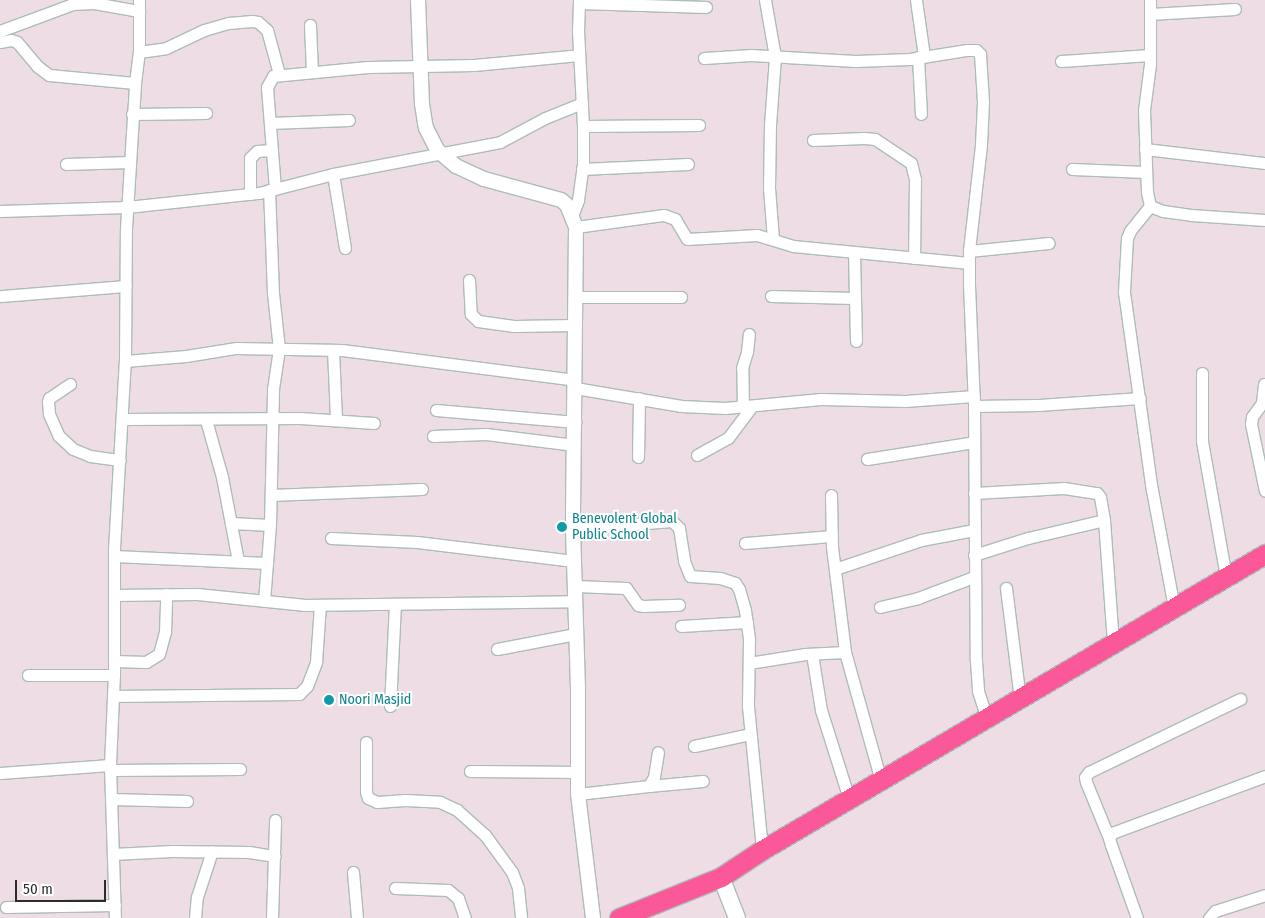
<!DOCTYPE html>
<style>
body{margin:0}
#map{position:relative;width:1265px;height:918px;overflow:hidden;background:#eedde4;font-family:"Fira Sans Condensed",sans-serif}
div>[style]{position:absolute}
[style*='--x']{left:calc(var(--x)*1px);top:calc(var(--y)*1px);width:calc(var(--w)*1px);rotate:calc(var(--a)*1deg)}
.roads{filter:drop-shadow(1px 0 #adbcb9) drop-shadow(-1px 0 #adbcb9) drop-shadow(0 1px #adbcb9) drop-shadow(0 -1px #adbcb9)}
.minor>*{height:11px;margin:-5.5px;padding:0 5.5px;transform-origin:5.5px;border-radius:5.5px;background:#fff}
.tertiary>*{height:14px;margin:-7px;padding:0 7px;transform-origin:7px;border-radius:7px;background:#fff}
.secondary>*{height:16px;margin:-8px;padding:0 8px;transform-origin:8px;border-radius:8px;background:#fff}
.trunk>*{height:19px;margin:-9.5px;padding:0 9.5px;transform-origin:9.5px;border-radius:9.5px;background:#fa5898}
.dots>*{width:14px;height:14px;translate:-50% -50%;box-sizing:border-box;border:2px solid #fff;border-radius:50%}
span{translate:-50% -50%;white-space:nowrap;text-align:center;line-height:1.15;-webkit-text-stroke:4px #fff;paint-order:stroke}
.culture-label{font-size:14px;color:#0d838f}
.left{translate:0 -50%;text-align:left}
.scale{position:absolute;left:15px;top:880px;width:91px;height:22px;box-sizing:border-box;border:2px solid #2c2c2c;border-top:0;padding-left:6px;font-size:15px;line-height:18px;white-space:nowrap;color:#2c2c2c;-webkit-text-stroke:4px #fff;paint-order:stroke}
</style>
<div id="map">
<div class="roads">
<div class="minor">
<div style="--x:765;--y:0;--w:58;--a:80"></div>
<div style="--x:775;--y:57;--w:68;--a:94.2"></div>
<div style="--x:770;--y:125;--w:63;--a:90.9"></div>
<div style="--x:769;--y:188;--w:51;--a:85.5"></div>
<div style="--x:916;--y:0;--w:57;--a:81.9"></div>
<div style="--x:1150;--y:0;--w:64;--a:90"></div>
<div style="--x:1150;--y:64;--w:46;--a:97.4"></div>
<div style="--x:1144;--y:110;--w:82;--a:87.9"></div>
<div style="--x:1147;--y:192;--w:14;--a:78"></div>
<div style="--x:1150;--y:206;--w:14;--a:21"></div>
<div style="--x:1163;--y:211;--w:28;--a:8"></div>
<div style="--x:1191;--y:215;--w:74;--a:3.9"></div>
<div style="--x:579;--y:3;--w:127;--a:1.8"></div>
<div style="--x:1150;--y:14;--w:85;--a:-3.4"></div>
<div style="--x:310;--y:25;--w:47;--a:87.6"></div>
<div style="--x:0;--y:31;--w:78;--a:-20.3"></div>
<div style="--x:73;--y:4;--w:21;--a:-3"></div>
<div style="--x:94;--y:3;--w:46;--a:10.1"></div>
<div style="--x:0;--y:42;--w:11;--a:-10"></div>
<div style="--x:11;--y:40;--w:6;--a:18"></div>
<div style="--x:17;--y:42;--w:31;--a:50"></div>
<div style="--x:37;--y:66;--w:15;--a:37"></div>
<div style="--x:49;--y:75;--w:86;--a:5.3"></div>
<div style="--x:139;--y:52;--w:27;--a:-8"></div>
<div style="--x:166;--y:48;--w:42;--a:-25.3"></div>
<div style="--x:204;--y:30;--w:26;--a:-16"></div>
<div style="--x:229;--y:23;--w:23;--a:-5"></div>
<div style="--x:252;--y:21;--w:6;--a:9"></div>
<div style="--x:258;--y:22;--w:12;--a:42"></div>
<div style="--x:267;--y:30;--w:46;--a:74.7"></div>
<div style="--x:918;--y:57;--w:57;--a:87"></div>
<div style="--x:704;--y:58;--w:47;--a:-3.7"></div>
<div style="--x:751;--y:55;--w:104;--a:3.3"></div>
<div style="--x:855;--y:61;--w:55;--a:-2.1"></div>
<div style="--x:910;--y:59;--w:58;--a:-9"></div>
<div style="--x:967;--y:50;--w:9;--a:0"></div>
<div style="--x:976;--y:50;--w:6;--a:45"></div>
<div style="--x:980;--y:54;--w:48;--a:86.4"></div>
<div style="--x:983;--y:102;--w:43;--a:92.7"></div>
<div style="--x:981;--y:145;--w:107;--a:96.5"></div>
<div style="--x:969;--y:251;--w:34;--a:90"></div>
<div style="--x:969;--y:285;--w:121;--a:87.6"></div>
<div style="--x:974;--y:406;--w:255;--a:89.6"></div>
<div style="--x:976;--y:661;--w:30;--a:86"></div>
<div style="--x:978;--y:691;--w:28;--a:72"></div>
<div style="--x:1061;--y:61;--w:89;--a:-3.9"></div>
<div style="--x:132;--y:114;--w:74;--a:-0.8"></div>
<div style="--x:270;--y:123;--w:79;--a:-2.2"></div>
<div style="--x:583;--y:126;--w:116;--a:-0.5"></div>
<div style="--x:813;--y:140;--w:51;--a:-2.2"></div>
<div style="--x:864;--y:138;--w:11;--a:5"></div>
<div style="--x:875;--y:139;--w:43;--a:33.7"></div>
<div style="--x:911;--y:163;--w:16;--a:76"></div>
<div style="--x:915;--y:179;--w:79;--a:90.7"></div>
<div style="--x:1145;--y:149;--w:121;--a:6.7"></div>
<div style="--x:66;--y:164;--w:64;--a:-1.8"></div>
<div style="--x:582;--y:169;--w:106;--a:-2.7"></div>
<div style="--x:1072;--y:169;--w:74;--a:2.3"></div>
<div style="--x:333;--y:174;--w:75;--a:80.8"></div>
<div style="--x:275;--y:189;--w:102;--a:-94.5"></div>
<div style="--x:267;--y:87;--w:13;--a:-61"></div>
<div style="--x:273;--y:76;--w:95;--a:-5.4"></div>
<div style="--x:368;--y:67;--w:106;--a:-1.1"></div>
<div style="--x:474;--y:65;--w:105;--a:-5.4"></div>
<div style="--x:250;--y:194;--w:36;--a:-90"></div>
<div style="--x:250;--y:158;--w:10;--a:-45"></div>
<div style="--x:257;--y:151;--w:15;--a:-4"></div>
<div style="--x:1150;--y:206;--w:32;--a:129"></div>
<div style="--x:1130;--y:231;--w:8;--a:113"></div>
<div style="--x:1127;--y:238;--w:54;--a:93.2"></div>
<div style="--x:1124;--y:292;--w:200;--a:82"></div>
<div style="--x:1152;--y:490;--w:120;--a:79.4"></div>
<div style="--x:0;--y:211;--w:127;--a:-1.8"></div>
<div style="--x:127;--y:207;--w:133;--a:-6.1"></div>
<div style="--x:259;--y:193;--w:76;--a:-14.4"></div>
<div style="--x:333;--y:174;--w:170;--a:-10.8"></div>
<div style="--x:500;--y:142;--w:51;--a:-28.1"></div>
<div style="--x:545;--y:118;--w:40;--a:-22"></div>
<div style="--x:572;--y:216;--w:17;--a:-69"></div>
<div style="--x:578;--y:200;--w:36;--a:-82"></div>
<div style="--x:583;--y:164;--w:38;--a:-90"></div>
<div style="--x:583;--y:126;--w:95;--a:-93"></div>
<div style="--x:578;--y:31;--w:31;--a:-88"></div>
<div style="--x:576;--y:227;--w:89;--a:-7.8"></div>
<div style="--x:664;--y:215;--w:12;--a:20"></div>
<div style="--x:675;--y:219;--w:23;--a:59"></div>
<div style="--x:687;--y:239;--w:70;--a:-3.3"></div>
<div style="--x:757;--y:235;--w:38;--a:17"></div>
<div style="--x:793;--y:246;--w:177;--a:5.5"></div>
<div style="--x:969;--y:251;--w:80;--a:-5.7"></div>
<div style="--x:854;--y:253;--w:88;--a:88.7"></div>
<div style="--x:469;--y:280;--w:34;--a:87"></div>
<div style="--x:471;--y:314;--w:10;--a:45"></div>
<div style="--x:478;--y:321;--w:36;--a:8"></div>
<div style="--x:514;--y:326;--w:60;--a:-1"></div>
<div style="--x:1;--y:296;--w:125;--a:-4.6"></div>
<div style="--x:771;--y:296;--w:84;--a:1.4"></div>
<div style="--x:574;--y:297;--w:107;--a:0"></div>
<div style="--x:333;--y:350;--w:70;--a:87.5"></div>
<div style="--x:125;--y:361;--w:61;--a:-4.7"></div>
<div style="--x:186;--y:356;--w:51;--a:-9.1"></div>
<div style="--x:236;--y:348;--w:106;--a:1.1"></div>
<div style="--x:342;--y:350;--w:235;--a:7.3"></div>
<div style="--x:1202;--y:373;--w:68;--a:90"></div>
<div style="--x:1202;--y:441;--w:138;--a:80"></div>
<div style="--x:70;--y:384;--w:25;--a:146"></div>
<div style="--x:49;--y:398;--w:4;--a:104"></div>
<div style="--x:48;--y:402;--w:12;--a:85"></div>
<div style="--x:49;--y:414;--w:24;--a:66"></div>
<div style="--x:59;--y:436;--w:19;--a:43"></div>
<div style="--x:73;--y:449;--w:18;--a:22"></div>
<div style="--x:90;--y:456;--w:30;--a:8"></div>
<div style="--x:1264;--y:384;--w:19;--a:96"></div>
<div style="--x:1262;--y:403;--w:17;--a:126"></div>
<div style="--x:1252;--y:417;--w:7;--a:98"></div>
<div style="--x:1251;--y:424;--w:68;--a:78.2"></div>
<div style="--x:575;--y:388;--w:108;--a:9.6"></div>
<div style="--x:681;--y:406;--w:44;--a:2.6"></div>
<div style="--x:725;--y:408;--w:96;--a:-5.4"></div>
<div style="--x:821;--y:399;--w:84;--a:1.4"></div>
<div style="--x:905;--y:401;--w:69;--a:-4.1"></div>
<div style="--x:974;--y:406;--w:65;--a:-0.9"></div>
<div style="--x:1039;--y:405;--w:101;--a:-4"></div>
<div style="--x:743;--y:407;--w:39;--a:-91"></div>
<div style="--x:742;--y:368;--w:17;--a:-73"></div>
<div style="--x:747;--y:352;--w:18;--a:-84"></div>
<div style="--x:436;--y:410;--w:140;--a:4.9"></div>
<div style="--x:122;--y:419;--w:178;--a:-0.3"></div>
<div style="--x:300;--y:418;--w:74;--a:3.9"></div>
<div style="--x:206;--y:420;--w:59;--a:74.3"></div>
<div style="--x:222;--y:477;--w:86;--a:79.2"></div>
<div style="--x:433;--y:436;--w:53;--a:-2.2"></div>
<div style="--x:486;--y:434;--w:89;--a:7.1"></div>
<div style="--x:697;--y:455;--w:35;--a:-29"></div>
<div style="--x:728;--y:438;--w:40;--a:-53"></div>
<div style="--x:638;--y:457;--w:59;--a:-89"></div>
<div style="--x:867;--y:459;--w:108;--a:-9"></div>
<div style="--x:974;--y:493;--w:90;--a:-3.2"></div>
<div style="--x:1064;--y:488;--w:33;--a:9"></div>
<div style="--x:1097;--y:493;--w:5;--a:53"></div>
<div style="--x:1100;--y:497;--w:23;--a:80"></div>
<div style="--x:1104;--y:520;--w:124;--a:85.8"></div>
<div style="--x:271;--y:495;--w:151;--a:-2.3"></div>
<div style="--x:831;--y:495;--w:52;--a:88.9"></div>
<div style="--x:832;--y:547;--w:106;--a:82.9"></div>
<div style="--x:845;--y:652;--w:134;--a:74.4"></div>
<div style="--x:231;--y:523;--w:39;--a:3"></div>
<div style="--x:573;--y:529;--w:99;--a:-4.6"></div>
<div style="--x:672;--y:521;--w:10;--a:45"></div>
<div style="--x:679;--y:528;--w:33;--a:81"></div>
<div style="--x:684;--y:561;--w:16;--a:68"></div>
<div style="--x:690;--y:576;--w:30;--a:4"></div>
<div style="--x:720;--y:578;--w:16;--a:18"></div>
<div style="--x:735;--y:583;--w:7;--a:56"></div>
<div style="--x:739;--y:589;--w:22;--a:74"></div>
<div style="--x:745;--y:610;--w:30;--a:82"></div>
<div style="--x:749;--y:640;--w:66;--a:90.9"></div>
<div style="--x:748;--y:706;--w:145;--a:84.4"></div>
<div style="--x:331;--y:538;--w:86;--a:2.7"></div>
<div style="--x:417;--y:542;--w:158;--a:6.9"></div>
<div style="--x:745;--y:543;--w:87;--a:-4.6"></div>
<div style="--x:974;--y:555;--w:57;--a:-17.5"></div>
<div style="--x:1028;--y:538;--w:78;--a:-13.3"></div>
<div style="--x:114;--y:556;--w:153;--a:2.6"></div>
<div style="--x:835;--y:569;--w:91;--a:-18.6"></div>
<div style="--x:921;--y:540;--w:54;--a:-10.7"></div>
<div style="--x:575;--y:586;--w:51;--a:2.2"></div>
<div style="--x:626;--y:588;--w:21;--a:55"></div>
<div style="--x:638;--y:605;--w:5;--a:11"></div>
<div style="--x:643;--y:606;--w:36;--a:-2"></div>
<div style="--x:1006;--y:588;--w:112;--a:82.8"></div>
<div style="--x:114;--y:595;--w:83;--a:-0.7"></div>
<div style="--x:197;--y:594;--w:109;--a:5.8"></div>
<div style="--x:305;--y:605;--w:270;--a:-0.8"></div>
<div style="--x:264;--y:601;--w:76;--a:-85.5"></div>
<div style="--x:270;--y:525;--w:136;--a:-88.7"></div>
<div style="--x:273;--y:389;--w:40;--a:-81.5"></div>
<div style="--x:279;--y:349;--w:56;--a:-96.1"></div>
<div style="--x:273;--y:293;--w:103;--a:-92.2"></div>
<div style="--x:880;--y:607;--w:39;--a:-13"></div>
<div style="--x:918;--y:598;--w:60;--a:-20.6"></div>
<div style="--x:681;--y:626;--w:66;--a:-3.5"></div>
<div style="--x:497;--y:649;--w:80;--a:-10.8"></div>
<div style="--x:812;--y:654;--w:57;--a:80.9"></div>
<div style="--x:821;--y:710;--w:93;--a:72.5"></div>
<div style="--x:114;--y:661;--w:32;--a:2"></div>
<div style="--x:146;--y:662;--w:15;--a:-32"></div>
<div style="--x:159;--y:654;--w:23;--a:-75"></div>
<div style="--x:165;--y:632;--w:38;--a:-88"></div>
<div style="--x:749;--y:663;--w:57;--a:-9.1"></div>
<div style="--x:805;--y:654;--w:40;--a:-2.9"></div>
<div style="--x:28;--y:675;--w:86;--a:0"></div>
<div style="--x:113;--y:696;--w:186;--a:-0.6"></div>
<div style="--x:299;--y:694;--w:11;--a:-45"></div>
<div style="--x:307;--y:686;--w:26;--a:-69"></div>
<div style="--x:316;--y:662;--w:57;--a:-86"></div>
<div style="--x:390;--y:706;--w:102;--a:-87.2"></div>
<div style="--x:366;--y:742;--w:50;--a:90"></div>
<div style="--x:366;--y:792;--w:6;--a:72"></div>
<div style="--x:368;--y:798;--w:10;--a:24"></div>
<div style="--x:377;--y:802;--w:28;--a:-4"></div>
<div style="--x:405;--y:800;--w:35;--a:3"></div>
<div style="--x:440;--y:802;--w:19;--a:25"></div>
<div style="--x:457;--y:810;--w:38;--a:42"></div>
<div style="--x:485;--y:835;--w:46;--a:53.9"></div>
<div style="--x:512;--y:872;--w:17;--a:69"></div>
<div style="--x:518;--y:888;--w:30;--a:84"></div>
<div style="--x:694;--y:746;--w:57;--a:-12.1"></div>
<div style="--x:110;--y:770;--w:130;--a:-0.4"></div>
<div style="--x:470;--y:771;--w:109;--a:0.5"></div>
<div style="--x:0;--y:773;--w:110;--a:-4.2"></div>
<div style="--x:649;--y:786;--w:54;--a:-5.3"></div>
<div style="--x:578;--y:794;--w:71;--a:-6.4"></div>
<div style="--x:649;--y:786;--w:10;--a:-61"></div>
<div style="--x:654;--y:777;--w:25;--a:-81"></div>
<div style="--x:111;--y:799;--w:76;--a:1.5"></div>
<div style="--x:1109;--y:838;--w:61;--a:-112.3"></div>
<div style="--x:1086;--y:782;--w:5;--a:-101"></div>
<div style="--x:1085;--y:777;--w:6;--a:-51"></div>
<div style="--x:1089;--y:772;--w:168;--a:-25.8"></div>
<div style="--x:113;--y:854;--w:59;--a:-2.9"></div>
<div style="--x:172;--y:851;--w:77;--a:0.7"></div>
<div style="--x:249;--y:852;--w:26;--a:9"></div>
<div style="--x:353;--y:872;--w:46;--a:85"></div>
<div style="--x:395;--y:888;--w:53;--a:2.2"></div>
<div style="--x:448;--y:890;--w:13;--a:39"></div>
<div style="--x:458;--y:898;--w:21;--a:71"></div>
<div style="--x:6;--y:907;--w:109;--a:-1.1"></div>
<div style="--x:115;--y:918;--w:153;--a:-91.9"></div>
<div style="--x:110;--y:765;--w:90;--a:-87.5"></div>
<div style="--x:114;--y:675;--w:126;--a:-90"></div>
<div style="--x:114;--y:549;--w:188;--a:-86.7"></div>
<div style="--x:125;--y:361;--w:133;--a:-89.6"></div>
<div style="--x:126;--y:228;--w:145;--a:-86.4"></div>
<div style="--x:135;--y:83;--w:31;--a:-83"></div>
<div style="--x:139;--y:52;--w:52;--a:-90"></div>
<div style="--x:195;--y:918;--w:21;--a:-85"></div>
<div style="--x:197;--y:897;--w:48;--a:-71.9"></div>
<div style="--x:272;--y:918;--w:98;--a:-88.2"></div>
<div style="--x:1137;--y:918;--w:77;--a:-109.6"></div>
<div style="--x:1111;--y:845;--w:7;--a:-106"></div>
<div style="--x:1109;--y:838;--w:6;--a:-59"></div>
<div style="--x:1112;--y:833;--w:163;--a:-20.4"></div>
<div style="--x:1209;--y:918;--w:9;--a:-49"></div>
<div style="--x:1215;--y:911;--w:52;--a:-17.7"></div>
</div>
<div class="tertiary">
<div style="--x:418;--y:0;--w:104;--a:87.8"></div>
<div style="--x:422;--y:104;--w:24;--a:81"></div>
<div style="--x:426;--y:128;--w:25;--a:63"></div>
<div style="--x:437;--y:150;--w:25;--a:40"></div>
<div style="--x:456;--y:166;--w:31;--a:25"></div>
<div style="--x:484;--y:179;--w:80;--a:15.3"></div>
<div style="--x:561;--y:200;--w:8;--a:40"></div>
<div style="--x:567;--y:205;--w:24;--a:68"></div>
<div style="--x:576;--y:227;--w:302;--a:90.6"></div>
<div style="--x:573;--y:529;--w:160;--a:88.2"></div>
<div style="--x:578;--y:689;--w:105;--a:90"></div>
<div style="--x:578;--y:794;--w:125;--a:83.1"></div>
</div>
<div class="secondary">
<div style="--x:721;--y:877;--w:44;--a:68.7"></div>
</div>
<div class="trunk">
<div style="--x:619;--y:918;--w:110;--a:-21.9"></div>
<div style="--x:721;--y:877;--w:49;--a:-33.4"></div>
<div style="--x:762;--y:850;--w:584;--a:-30.48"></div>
</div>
</div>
<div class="dots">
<div style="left:562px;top:527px;background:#0f9aa8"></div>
<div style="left:329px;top:700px;background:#0f9aa8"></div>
</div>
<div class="culture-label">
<span class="left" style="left:572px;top:527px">Benevolent Global<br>Public School</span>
<span class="left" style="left:339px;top:700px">Noori Masjid</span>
</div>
<div class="scale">50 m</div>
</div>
